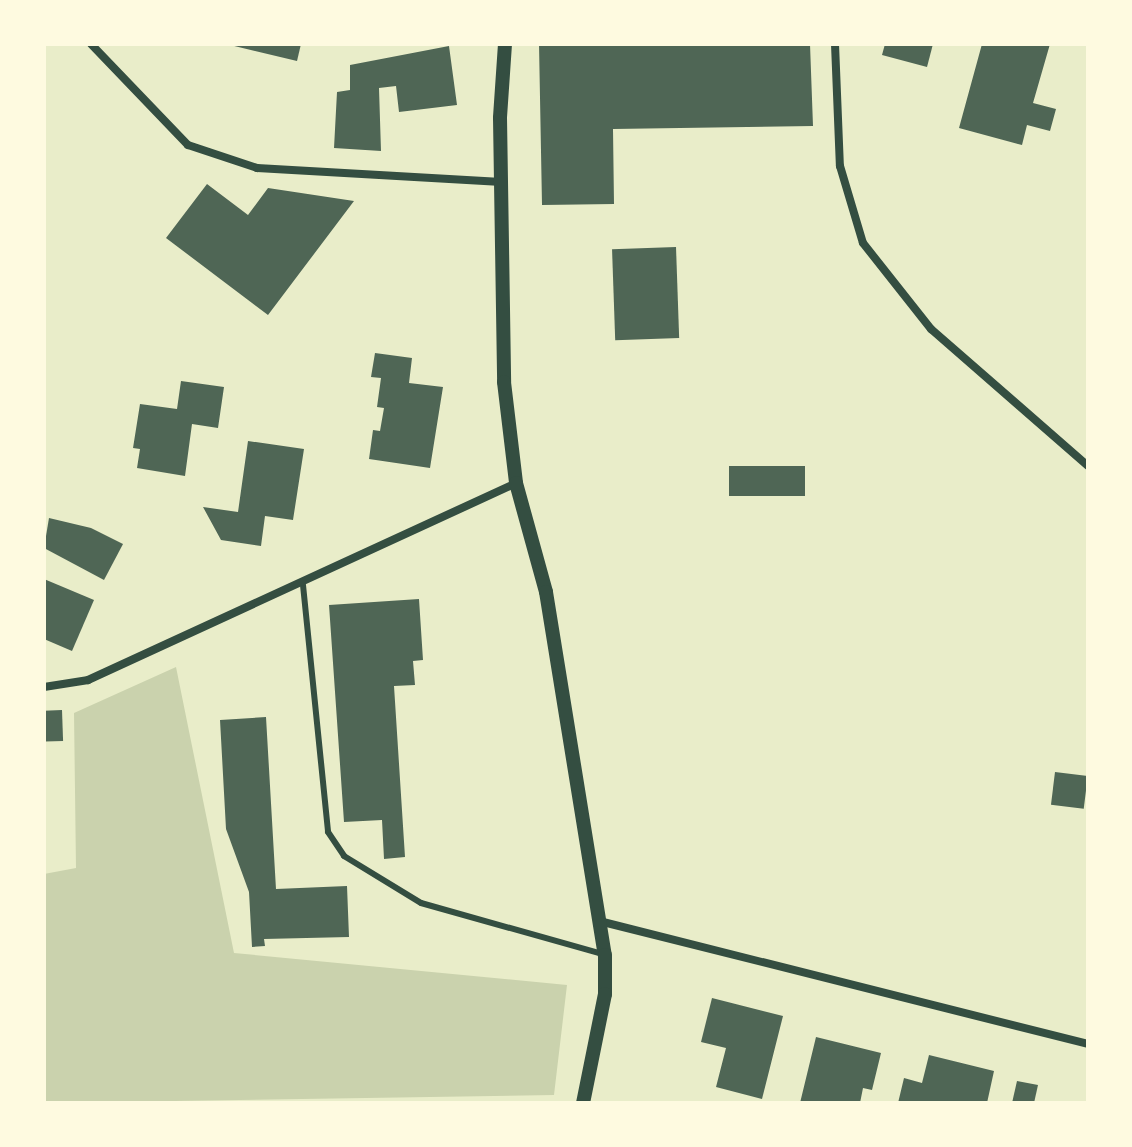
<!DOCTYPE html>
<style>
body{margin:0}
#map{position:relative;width:1132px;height:1147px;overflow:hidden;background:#e9edc9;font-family:Mulish,sans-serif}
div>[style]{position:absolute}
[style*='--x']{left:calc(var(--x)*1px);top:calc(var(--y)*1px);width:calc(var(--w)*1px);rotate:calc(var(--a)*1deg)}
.green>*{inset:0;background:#cad2ad}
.building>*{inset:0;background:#4f6655;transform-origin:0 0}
.service>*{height:6px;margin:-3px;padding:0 3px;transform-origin:3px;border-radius:3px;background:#344e41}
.minor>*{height:8px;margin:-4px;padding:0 4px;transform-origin:4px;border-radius:4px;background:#344e41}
.tertiary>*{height:14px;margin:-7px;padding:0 7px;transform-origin:7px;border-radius:7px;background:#344e41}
span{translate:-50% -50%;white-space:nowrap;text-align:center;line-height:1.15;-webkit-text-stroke:8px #fefae0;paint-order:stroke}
.frame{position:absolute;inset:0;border:46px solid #fefae0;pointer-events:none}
</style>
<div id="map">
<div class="green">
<div style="clip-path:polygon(176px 667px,234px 953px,567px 985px,554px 1095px,44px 1103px,44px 874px,76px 868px,74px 713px)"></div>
</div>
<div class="building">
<div style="clip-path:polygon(226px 44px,301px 44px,297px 61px)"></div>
<div style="clip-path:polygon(539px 44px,810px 44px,813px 126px,613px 129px,614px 204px,542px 205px)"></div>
<div style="clip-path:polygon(885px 44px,933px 44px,927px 67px,882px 55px)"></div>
<div style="clip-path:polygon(982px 44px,1050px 44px,1033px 103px,1056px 109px,1050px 131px,1027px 125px,1022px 145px,959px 128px)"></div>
<div style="clip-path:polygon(449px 46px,457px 105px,399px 112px,396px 86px,379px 88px,381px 151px,334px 148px,337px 92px,350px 90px,350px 65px)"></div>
<div style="clip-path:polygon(207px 184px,248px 215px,268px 188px,354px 201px,268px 315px,166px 238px)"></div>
<div style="left:676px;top:247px;width:91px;height:64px;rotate:88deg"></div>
<div style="clip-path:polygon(375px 353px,412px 358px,409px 383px,443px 387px,430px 468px,369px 459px,373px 430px,380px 431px,384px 408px,377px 407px,381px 378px,371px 377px)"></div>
<div style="clip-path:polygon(181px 381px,224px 387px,218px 428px,192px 424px,185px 476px,137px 468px,140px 449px,133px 448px,140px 404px,177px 409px)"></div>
<div style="clip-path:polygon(248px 441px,304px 449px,293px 520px,265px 516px,261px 546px,221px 540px,203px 507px,238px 512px)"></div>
<div style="left:805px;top:466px;width:30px;height:76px;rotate:90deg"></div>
<div style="clip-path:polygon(49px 518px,91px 528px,123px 544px,104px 580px,44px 548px)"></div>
<div style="clip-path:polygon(44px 579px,94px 600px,72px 651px,44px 639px)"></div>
<div style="clip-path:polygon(419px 599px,423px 660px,413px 661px,415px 685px,394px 686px,405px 857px,384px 859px,382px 820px,344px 822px,329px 605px)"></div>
<div style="left:62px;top:710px;width:31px;height:18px;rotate:88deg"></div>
<div style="clip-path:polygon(266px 717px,276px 889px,347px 886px,349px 937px,264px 939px,265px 946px,252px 947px,249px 892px,226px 829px,220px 720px)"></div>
<div style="left:1055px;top:772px;width:33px;height:33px;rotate:7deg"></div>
<div style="clip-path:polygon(712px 998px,783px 1016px,762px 1099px,716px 1087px,726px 1048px,701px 1042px)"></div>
<div style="clip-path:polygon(816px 1037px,881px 1053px,872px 1090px,863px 1088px,860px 1103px,800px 1103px)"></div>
<div style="clip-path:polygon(929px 1055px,994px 1071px,987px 1103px,898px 1103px,904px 1078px,922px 1083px)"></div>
<div style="clip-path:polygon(1017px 1081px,1038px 1085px,1034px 1103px,1012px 1103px)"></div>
</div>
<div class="service">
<div style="--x:303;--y:585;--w:248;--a:84.2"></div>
<div style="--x:328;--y:832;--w:29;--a:56"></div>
<div style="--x:344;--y:856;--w:90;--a:31.4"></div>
<div style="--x:421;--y:903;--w:189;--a:15.7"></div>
</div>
<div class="minor">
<div style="--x:91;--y:44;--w:140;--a:46.2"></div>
<div style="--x:188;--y:145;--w:73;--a:18.4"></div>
<div style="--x:257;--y:168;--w:245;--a:3.3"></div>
<div style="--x:835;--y:44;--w:122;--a:87.7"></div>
<div style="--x:840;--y:166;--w:80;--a:73.4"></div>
<div style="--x:863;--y:243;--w:110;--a:51.7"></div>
<div style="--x:931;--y:329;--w:208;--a:41.1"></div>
<div style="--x:44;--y:687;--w:45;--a:-9"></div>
<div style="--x:88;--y:680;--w:471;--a:-24.7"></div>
<div style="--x:603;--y:922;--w:500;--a:14.12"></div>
</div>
<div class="tertiary">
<div style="--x:505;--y:44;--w:74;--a:93.9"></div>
<div style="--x:500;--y:118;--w:264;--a:89.1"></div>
<div style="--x:504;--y:382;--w:102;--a:83.2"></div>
<div style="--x:516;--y:483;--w:113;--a:74.6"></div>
<div style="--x:546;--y:592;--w:368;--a:80.8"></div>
<div style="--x:605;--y:955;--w:39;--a:90"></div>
<div style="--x:605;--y:994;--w:111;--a:101.4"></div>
</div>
<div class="frame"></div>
</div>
